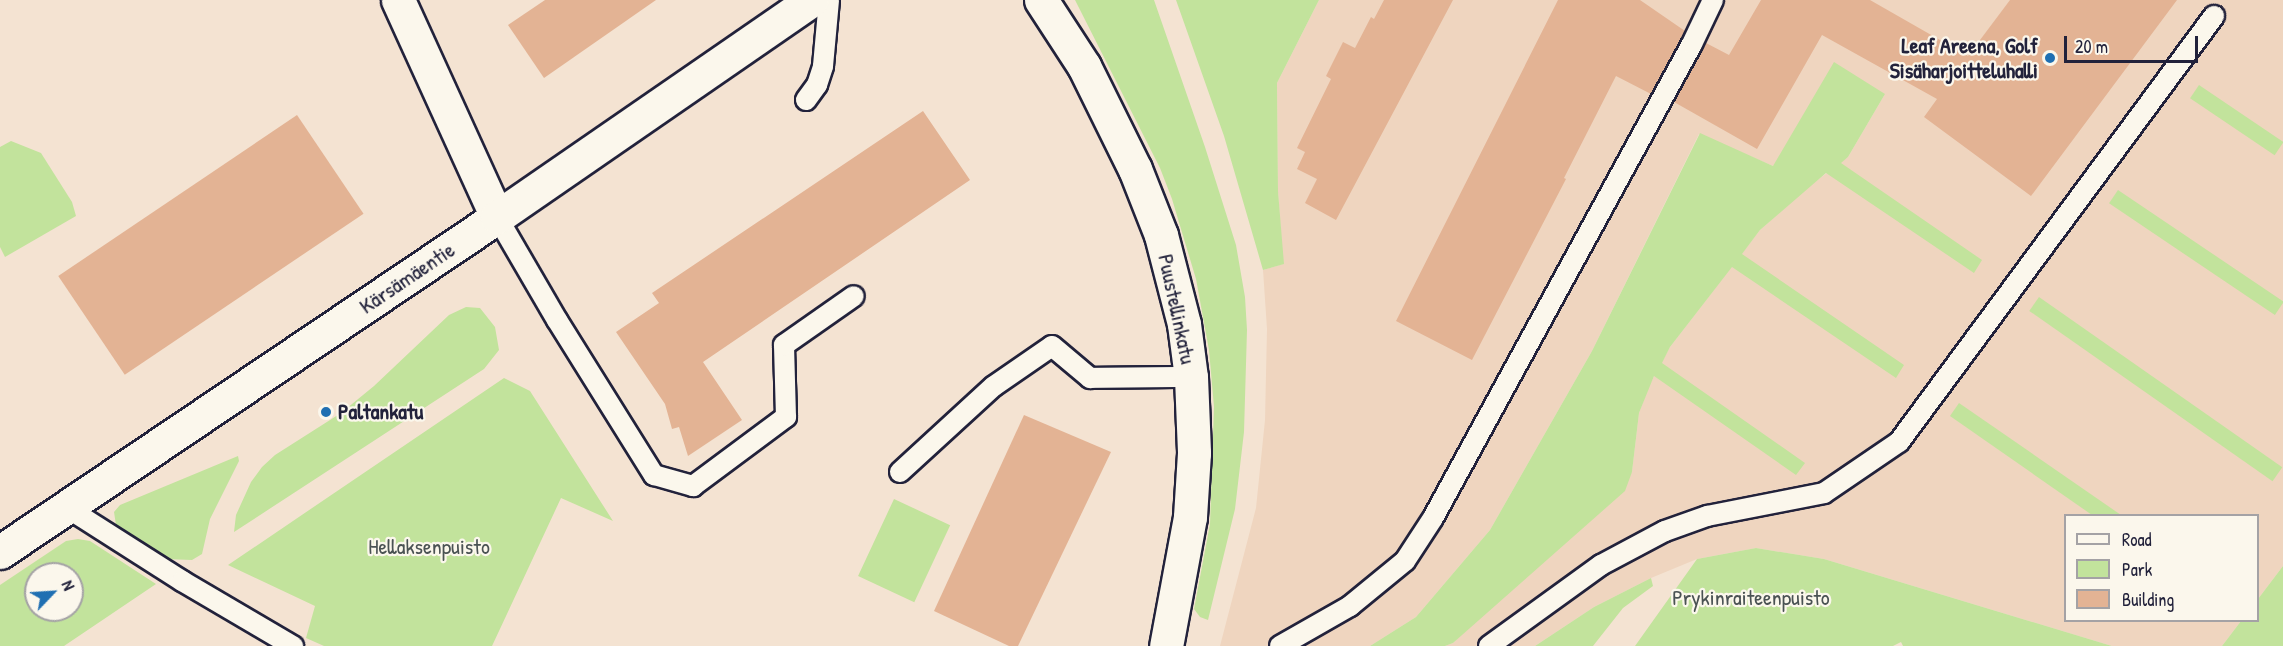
<!DOCTYPE html>
<meta charset="utf-8">
<style>
body{margin:0}
#map{position:relative;width:2283px;height:646px;overflow:hidden;background:#f4e3d2;font-family:"Patrick Hand",sans-serif}
div>[style]{position:absolute}
[style*='--x']{left:calc(var(--x)*1px);top:calc(var(--y)*1px);width:calc(var(--w)*1px);rotate:calc(var(--a)*1deg)}
.built>*{inset:0;background:#efd5bf}
.green>*{inset:0;background:#c2e39c;transform-origin:0 0}
.building>*{inset:0;background:#e3b394;transform-origin:0 0}
.roads{filter:drop-shadow(2px 0 #22223b) drop-shadow(-2px 0 #22223b) drop-shadow(0 2px #22223b) drop-shadow(0 -2px #22223b)}
.service>*{height:20px;margin:-10px;padding:0 10px;transform-origin:10px;border-radius:10px;background:#fbf7ec}
.minor>*{height:33px;margin:-16.5px;padding:0 16.5px;transform-origin:16.5px;border-radius:16.5px;background:#fbf7ec}
.tertiary>*{height:33px;margin:-16.5px;padding:0 16.5px;transform-origin:16.5px;border-radius:16.5px;background:#fbf7ec}
.dots>*{width:16px;height:16px;translate:-50% -50%;box-sizing:border-box;border:3px solid #fbf7ec;border-radius:50%}
span{translate:-50% -50%;white-space:nowrap;text-align:center;line-height:1.15;-webkit-text-stroke:4.5px #fbf7ec;paint-order:stroke}
.poi-label{font-size:22px;color:#22223b;font-weight:700}
.right{translate:-100% -50%;text-align:right}
.left{translate:0 -50%;text-align:left}
.street-label{font-size:22px;color:#22223b}
.park-label{font-size:22px;color:#4a5253}
.legend{position:absolute;left:2064px;top:514px;width:195px;height:108px;box-sizing:border-box;background:#fbf7ec;border:2px solid #a4a2a5;margin:0;padding:8px 10px;list-style:none;font-size:18px;color:#22223b}
.legend li{display:flex;align-items:center;gap:12px;height:30px}
.legend b{width:30px;border:2px solid #a4a2a5}
.north{position:absolute;left:24px;top:562px;width:60px;height:60px;box-sizing:border-box;background:#fbf7ec;border:2px solid #a4a2a5;border-radius:50%;rotate:65deg;font-size:16px;font-weight:700;line-height:24px;text-align:center;color:#22223b}
.north::after{content:'';display:block;margin:auto;width:21px;height:27px;background:#1f6fb2;clip-path:polygon(50% 0,100% 100%,50% 72%,0 100%)}
.scale{position:absolute;left:2064px;top:36px;width:134px;height:27px;box-sizing:border-box;border:3px solid #22223b;border-top:0;padding-left:8px;font-size:18px;line-height:21px;white-space:nowrap;color:#22223b;-webkit-text-stroke:4px #fbf7ec;paint-order:stroke}
</style>
<div id="map">
<div class="built">
<div style="clip-path:polygon(1319px 0,2283px 0,2283px 566px,2258px 599px,2258px 516px,2066px 516px,2066px 620px,2241px 621px,2222px 646px,2112px 646px,1824px 559px,1756px 548px,1697px 559px,1651px 578px,1594px 607px,1535px 646px,1445px 646px,1453px 643px,1632px 472px,1639px 413px,1650px 384px,1670px 347px,1760px 230px,1807px 188px,1848px 157px,1885px 94px,1773px 166px,1699px 134px,1592px 351px,1490px 530px,1416px 617px,1370px 646px,1220px 646px,1256px 508px,1265px 420px,1267px 329px,1263px 270px,1283px 264px,1278px 191px,1277px 83px)"></div>
</div>
<div class="green">
<div style="clip-path:polygon(1075px 0,1154px 0,1205px 147px,1236px 245px,1245px 297px,1247px 330px,1244px 432px,1235px 509px,1208px 620px,1200px 617px,1194px 609px,1210px 524px,1214px 407px,1209px 350px,1196px 279px,1172px 199px,1160px 168px)"></div>
<div style="clip-path:polygon(1176px 0,1319px 0,1277px 83px,1278px 191px,1284px 264px,1263px 270px,1224px 136px)"></div>
<div style="clip-path:polygon(1834px 62px,1885px 94px,1848px 157px,1841px 163px,1982px 260px,1974px 273px,1826px 173px,1760px 230px,1742px 254px,1904px 365px,1896px 378px,1732px 267px,1670px 347px,1662px 363px,1805px 463px,1796px 475px,1654px 376px,1639px 413px,1632px 472px,1625px 491px,1453px 643px,1445px 646px,1370px 646px,1416px 617px,1490px 530px,1592px 351px,1700px 133px,1773px 166px)"></div>
<div style="left:2199px;top:85px;width:102px;height:16px;rotate:34deg"></div>
<div style="clip-path:polygon(11px 141px,41px 153px,72px 202px,76px 216px,5px 257px,0 247px,0 147px)"></div>
<div style="left:2118px;top:190px;width:200px;height:16px;rotate:34deg"></div>
<div style="left:2039px;top:297px;width:297px;height:17px;rotate:35deg"></div>
<div style="clip-path:polygon(466px 307px,480px 308px,495px 327px,499px 350px,484px 369px,234px 532px,236px 515px,251px 482px,262px 467px,275px 455px,341px 413px,374px 386px,449px 315px)"></div>
<div style="clip-path:polygon(504px 378px,530px 391px,613px 521px,561px 498px,492px 646px,324px 646px,306px 638px,315px 606px,228px 565px)"></div>
<div style="clip-path:polygon(1959px 403px,2121px 515px,2092px 515px,1950px 416px)"></div>
<div style="clip-path:polygon(238px 456px,239px 461px,210px 519px,202px 554px,192px 560px,165px 559px,134px 546px,116px 525px,114px 512px,120px 505px)"></div>
<div style="left:894px;top:499px;width:62px;height:85px;rotate:25deg"></div>
<div style="clip-path:polygon(evenodd,78px 539px,90px 541px,156px 584px,64px 646px,0 646px,0 585px,66px 541px,78px 539px,36px 574px,72px 574px,72px 610px,36px 610px,36px 574px)"></div>
<div style="clip-path:polygon(1756px 548px,1824px 559px,2112px 646px,1903px 646px,1901px 642px,1893px 646px,1635px 646px,1697px 559px)"></div>
<div style="clip-path:polygon(2283px 566px,2283px 646px,2222px 646px,2241px 621px,2258px 620px,2258px 599px)"></div>
<div style="clip-path:polygon(1651px 578px,1653px 586px,1623px 608px,1593px 646px,1535px 646px,1594px 607px)"></div>
</div>
<div class="building">
<div style="clip-path:polygon(545px 0,656px 0,544px 78px,508px 25px)"></div>
<div style="clip-path:polygon(1384px 0,1453px 0,1336px 220px,1305px 203px,1317px 179px,1297px 169px,1305px 152px,1297px 148px,1331px 79px,1326px 76px,1343px 42px,1355px 48px,1371px 17px,1374px 19px)"></div>
<div style="clip-path:polygon(1558px 0,1640px 0,1685px 31px,1651px 94px,1616px 76px,1564px 178px,1566px 179px,1472px 360px,1396px 321px)"></div>
<div style="clip-path:polygon(1761px 0,1870px 0,1968px 56px,2010px 0,2177px 0,2031px 196px,1924px 117px,1937px 99px,1822px 35px,1757px 149px,1674px 102px,1706px 43px,1729px 55px)"></div>
<div style="clip-path:polygon(923px 111px,970px 180px,703px 362px,742px 420px,688px 456px,679px 427px,672px 429px,665px 404px,616px 332px,659px 303px,652px 293px)"></div>
<div style="left:297px;top:115px;width:119px;height:288px;rotate:56deg"></div>
<div style="clip-path:polygon(1024px 415px,1111px 452px,1018px 646px,1009px 646px,934px 611px)"></div>
</div>
<div class="roads">
<div class="service">
<div style="--x:806;--y:100;--w:19;--a:-54"></div>
<div style="--x:817;--y:85;--w:20;--a:-72"></div>
<div style="--x:823;--y:66;--w:66;--a:-84.8"></div>
<div style="--x:497;--y:217;--w:119;--a:59.8"></div>
<div style="--x:557;--y:320;--w:183;--a:58"></div>
<div style="--x:654;--y:475;--w:41;--a:15.8"></div>
<div style="--x:693;--y:486;--w:116;--a:-36.6"></div>
<div style="--x:786;--y:417;--w:72;--a:-91.6"></div>
<div style="--x:784;--y:345;--w:85;--a:-35"></div>
<div style="--x:900;--y:472;--w:127;--a:-42.5"></div>
<div style="--x:994;--y:386;--w:70;--a:-34.6"></div>
<div style="--x:1052;--y:346;--w:50;--a:40.1"></div>
<div style="--x:1090;--y:378;--w:101;--a:-0.6"></div>
<div style="--x:66;--y:507;--w:138;--a:32.5"></div>
<div style="--x:182;--y:581;--w:129;--a:30.4"></div>
<div style="--x:1280;--y:646;--w:81;--a:-29.7"></div>
<div style="--x:1350;--y:606;--w:71;--a:-39.3"></div>
<div style="--x:1405;--y:561;--w:51;--a:-56.9"></div>
<div style="--x:1433;--y:518;--w:540;--a:-61.35"></div>
<div style="--x:1692;--y:44;--w:49;--a:-64.5"></div>
<div style="--x:1489;--y:646;--w:138;--a:-35.9"></div>
<div style="--x:1601;--y:565;--w:72;--a:-28"></div>
<div style="--x:1665;--y:531;--w:45;--a:-19.7"></div>
<div style="--x:1707;--y:516;--w:119;--a:-11.1"></div>
<div style="--x:1824;--y:493;--w:91;--a:-34.2"></div>
<div style="--x:1899;--y:442;--w:530;--a:-53.52"></div>
</div>
<div class="minor">
<div style="--x:398;--y:0;--w:239;--a:65.5"></div>
<div style="--x:1041;--y:0;--w:79;--a:56.9"></div>
<div style="--x:1084;--y:66;--w:115;--a:63.7"></div>
<div style="--x:1135;--y:169;--w:71;--a:68.5"></div>
<div style="--x:1161;--y:235;--w:92;--a:75.5"></div>
<div style="--x:1184;--y:324;--w:53;--a:82.5"></div>
<div style="--x:1191;--y:377;--w:76;--a:87.7"></div>
<div style="--x:1194;--y:453;--w:64;--a:93.6"></div>
<div style="--x:1190;--y:517;--w:131;--a:100.5"></div>
</div>
<div class="tertiary">
<div style="--x:0;--y:552;--w:599;--a:-33.98"></div>
<div style="--x:497;--y:217;--w:382;--a:-34.6"></div>
</div>
</div>
<div class="dots">
<div style="left:2050px;top:58px;background:#1f6fb2"></div>
<div style="left:326px;top:412px;background:#1f6fb2"></div>
</div>
<div class="poi-label">
<span class="right" style="left:2038px;top:58px">Leaf Areena, Golf<br>Sisäharjoitteluhalli</span>
<span class="left" style="left:338px;top:412px">Paltankatu</span>
</div>
<div class="street-label">
<span style="left:407px;top:278px;rotate:-34deg">Kärsämäentie</span>
<span style="left:1177px;top:309px;rotate:78deg">Puustellinkatu</span>
</div>
<div class="park-label">
<span style="left:429px;top:547px">Hellaksenpuisto</span>
<span style="left:1751px;top:598px">Prykinraiteenpuisto</span>
</div>
<ul class="legend">
<li><b style="height:8px;background:#fbf7ec"></b>Road</li>
<li><b style="height:16px;background:#c2e39c"></b>Park</li>
<li><b style="height:16px;background:#e3b394"></b>Building</li>
</ul>
<div class="north">N</div>
<div class="scale">20 m</div>
</div>
